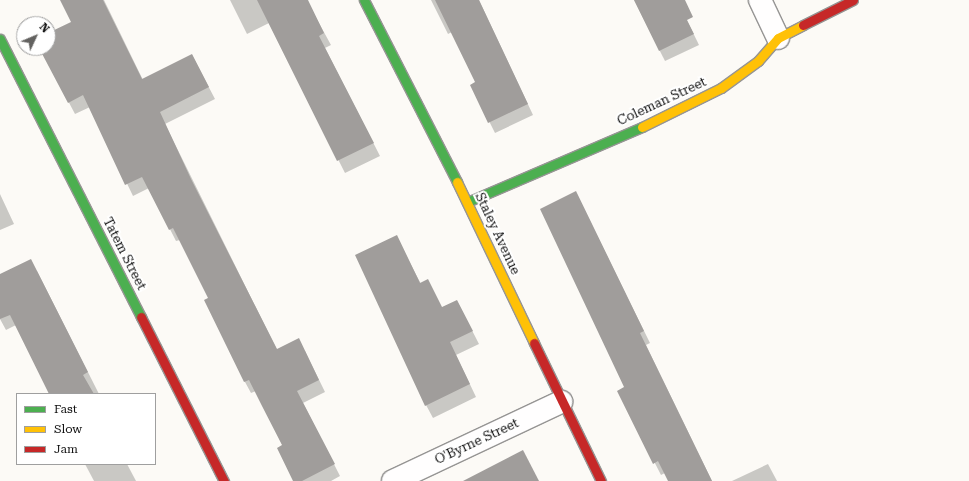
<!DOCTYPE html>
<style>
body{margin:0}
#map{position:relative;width:969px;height:481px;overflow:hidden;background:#fcfaf6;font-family:"Roboto Serif",serif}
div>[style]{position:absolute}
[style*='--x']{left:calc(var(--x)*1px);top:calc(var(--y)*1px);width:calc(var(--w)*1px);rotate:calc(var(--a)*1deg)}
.shadow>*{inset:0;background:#0003}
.building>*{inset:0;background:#a09d9b}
.roads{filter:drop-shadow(1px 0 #969594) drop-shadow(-1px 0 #969594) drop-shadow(0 1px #969594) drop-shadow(0 -1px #969594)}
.street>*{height:22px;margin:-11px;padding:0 11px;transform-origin:11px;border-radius:11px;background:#fffefe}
.fast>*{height:9px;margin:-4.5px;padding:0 4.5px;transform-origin:4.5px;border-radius:4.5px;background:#4caf50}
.slow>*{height:9px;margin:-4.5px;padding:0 4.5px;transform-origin:4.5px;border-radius:4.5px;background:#ffc107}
.jam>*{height:9px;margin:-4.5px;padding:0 4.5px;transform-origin:4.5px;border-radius:4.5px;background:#c62828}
span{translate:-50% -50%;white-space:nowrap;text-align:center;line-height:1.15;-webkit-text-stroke:4px #fff;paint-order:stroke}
.street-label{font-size:13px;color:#101010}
.legend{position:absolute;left:16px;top:393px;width:140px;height:72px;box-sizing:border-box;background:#fff;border:1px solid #9f9f9f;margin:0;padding:5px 7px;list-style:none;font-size:12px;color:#101010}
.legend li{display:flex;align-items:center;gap:8px;height:20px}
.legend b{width:20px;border:1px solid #9f9f9f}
.north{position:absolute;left:16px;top:16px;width:40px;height:40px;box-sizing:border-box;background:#fff;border:1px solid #9f9f9f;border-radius:50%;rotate:46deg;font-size:11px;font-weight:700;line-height:16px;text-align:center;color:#101010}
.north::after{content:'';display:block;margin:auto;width:14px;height:18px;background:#636260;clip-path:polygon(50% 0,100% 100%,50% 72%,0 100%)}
</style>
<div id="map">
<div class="shadow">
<div style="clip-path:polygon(61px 0,104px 0,143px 80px,192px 55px,215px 99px,165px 124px,277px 350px,305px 351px,325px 392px,303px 403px,340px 476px,331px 481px,295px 481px,283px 446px,256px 391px,251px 393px,245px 382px,205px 300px,209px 298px,180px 240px,176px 241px,149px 188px,133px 196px,90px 107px,75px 114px,40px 48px,48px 48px,48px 34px,72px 23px)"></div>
<div style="clip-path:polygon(230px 0,295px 0,314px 14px,331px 45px,325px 48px,380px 156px,345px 173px,269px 23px,247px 34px)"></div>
<div style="clip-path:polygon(431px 0,479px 0,533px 115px,495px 133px,471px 85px,476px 83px,452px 32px,448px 34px)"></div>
<div style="clip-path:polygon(634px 0,677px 0,699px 45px,665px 61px)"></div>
<div style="clip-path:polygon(0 194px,14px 224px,0 230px)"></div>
<div style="clip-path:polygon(582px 205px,650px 343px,646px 345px,712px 481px,669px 481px,665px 473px,661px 475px,618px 391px,625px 388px)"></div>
<div style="clip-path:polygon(396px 236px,421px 284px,442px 308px,457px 301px,479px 344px,456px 355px,476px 397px,433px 418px,426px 405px)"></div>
<div style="clip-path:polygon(37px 271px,99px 394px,51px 394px,16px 325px,6px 330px,0 319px,0 275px)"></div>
<div style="clip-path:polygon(85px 464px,127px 464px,136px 481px,94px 481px)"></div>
<div style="clip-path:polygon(768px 464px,777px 481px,732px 481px)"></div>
</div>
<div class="building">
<div style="clip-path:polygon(60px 0,103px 0,142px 79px,192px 54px,209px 87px,160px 112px,191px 179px,277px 349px,299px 338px,319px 380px,297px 391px,335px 464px,302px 481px,293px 481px,277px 448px,282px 445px,262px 406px,249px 380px,244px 382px,204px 300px,208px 298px,173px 228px,169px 230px,142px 177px,125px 185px,83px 95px,68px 103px,39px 48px,48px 48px,48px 33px,71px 22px)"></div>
<div style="clip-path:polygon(257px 0,308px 0,324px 33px,319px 36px,374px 143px,337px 161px)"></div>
<div style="clip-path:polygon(435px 0,479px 0,528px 104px,488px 123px,470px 85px,475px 82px)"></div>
<div style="clip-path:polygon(634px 0,685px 0,693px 17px,687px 20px,694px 34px,659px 51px)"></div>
<div style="clip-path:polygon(576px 191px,644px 331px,640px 333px,712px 481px,668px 481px,658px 461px,653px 464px,617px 391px,624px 387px,540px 209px)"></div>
<div style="clip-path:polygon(397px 235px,420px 283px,428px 279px,442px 307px,457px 300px,473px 331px,450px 342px,470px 384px,425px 406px,355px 255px)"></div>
<div style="clip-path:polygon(31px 259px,88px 372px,83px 375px,94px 394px,49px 394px,10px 315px,0 319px,0 274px)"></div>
<div style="clip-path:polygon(523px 450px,539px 481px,463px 481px)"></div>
</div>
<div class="roads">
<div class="street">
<div style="--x:760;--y:0;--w:42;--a:64.7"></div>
<div style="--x:393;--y:481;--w:186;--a:-25.2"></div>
</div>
<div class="fast">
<div style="--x:364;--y:0;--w:204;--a:62.9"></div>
<div style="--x:0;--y:39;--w:312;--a:63.1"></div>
<div style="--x:467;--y:202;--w:190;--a:-23.2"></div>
</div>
<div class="slow">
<div style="--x:642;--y:127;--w:88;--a:-26.3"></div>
<div style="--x:721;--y:88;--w:46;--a:-36.1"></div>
<div style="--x:758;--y:61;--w:30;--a:-49"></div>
<div style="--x:778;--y:38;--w:28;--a:-27"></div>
<div style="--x:457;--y:182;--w:178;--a:64.4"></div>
</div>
<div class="jam">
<div style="--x:803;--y:25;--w:56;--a:-26.6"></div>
<div style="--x:141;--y:317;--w:184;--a:63.2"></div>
<div style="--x:534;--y:343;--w:153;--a:64.1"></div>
</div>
</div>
<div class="street-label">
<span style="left:662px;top:102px;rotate:-25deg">Coleman Street</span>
<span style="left:497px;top:234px;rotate:65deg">Staley Avenue</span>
<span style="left:124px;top:254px;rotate:63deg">Tatem Street</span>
<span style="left:477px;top:442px;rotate:-25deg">O'Byrne Street</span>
</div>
<ul class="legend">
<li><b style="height:5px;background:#4caf50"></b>Fast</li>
<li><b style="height:5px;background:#ffc107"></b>Slow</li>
<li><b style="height:5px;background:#c62828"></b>Jam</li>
</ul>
<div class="north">N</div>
</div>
